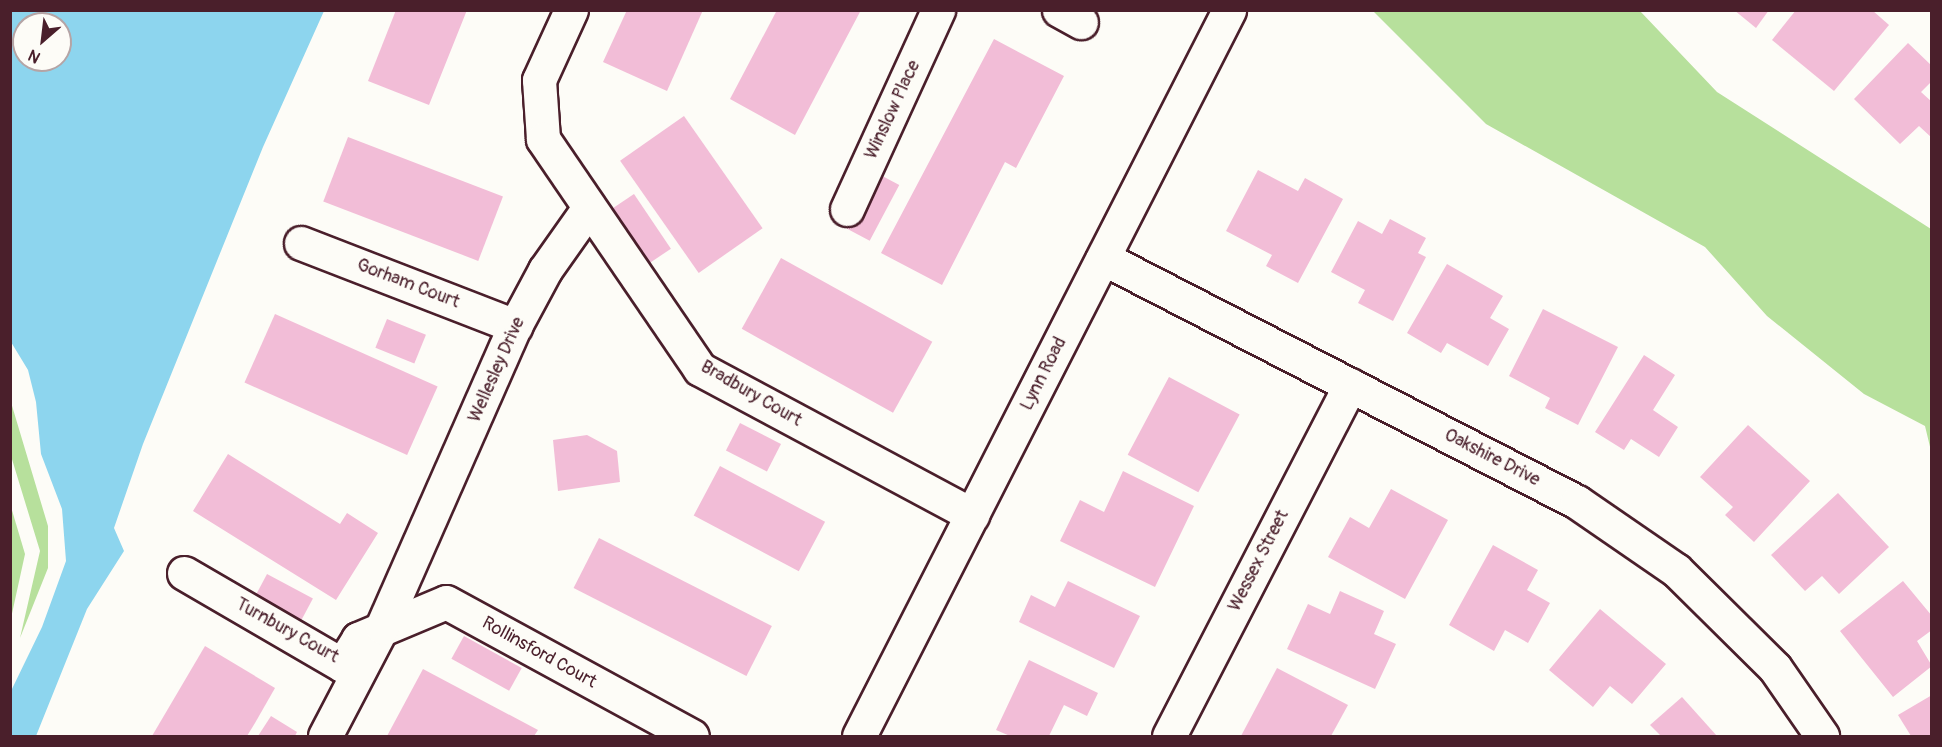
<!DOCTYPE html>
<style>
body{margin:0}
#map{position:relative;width:1942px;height:747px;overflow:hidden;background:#fdfcf7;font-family:Pangolin,sans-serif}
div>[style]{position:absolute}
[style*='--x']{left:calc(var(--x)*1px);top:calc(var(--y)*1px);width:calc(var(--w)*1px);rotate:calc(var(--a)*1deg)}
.green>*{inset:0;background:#b7e09c}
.water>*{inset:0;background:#8dd5ee}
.building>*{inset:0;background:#f2bdd7;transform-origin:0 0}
.roads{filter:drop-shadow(2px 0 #4a1f2b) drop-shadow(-2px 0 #4a1f2b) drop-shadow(0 2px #4a1f2b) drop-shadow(0 -2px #4a1f2b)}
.minor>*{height:33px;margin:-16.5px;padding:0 16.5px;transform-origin:16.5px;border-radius:16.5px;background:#fdfcf7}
span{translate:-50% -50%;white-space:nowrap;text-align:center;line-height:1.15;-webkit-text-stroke:4.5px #fdfcf7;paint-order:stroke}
.street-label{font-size:18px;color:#4a1f2b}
.frame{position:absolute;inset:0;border:12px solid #4a1f2b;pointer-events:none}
.north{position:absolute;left:12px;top:12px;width:60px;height:60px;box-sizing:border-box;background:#fdfcf7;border:2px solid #b5a4a5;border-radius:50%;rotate:208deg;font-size:16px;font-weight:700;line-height:24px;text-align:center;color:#4a1f2b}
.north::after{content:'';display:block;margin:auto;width:21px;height:27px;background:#4a1f2b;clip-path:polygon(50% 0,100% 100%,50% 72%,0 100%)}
</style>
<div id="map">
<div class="green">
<div style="clip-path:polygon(1373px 11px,1640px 11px,1717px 92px,1931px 229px,1931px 451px,1925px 426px,1864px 394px,1767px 316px,1705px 247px,1486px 124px)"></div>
<div style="clip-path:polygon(10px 399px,48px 526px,48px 568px,20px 638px,40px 551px,11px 456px)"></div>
<div style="clip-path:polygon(11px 507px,25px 554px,11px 618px)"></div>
</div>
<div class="water">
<div style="clip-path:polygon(evenodd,11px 10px,324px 11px,263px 147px,143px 444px,114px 528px,124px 551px,87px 609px,36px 736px,11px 736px,11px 691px,42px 627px,66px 561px,62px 509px,41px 454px,36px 402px,28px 370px,11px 342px,11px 10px,24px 24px,60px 24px,60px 60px,24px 60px,24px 24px)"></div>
</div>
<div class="building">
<div style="clip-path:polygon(396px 10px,467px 10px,429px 105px,368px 81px)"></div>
<div style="clip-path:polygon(627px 10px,703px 10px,667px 91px,603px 62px)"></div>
<div style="clip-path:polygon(777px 10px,861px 10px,795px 135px,730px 99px)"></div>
<div style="clip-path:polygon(1734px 10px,1769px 10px,1756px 28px)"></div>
<div style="clip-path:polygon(1796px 10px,1872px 10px,1889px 25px,1834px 91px,1772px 40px)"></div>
<div style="clip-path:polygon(994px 39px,1064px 76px,1016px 168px,1005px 162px,942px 285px,881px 253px)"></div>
<div style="clip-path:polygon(1908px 43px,1932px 66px,1932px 81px,1921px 92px,1932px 102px,1932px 138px,1919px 126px,1900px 144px,1854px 99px)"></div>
<div style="left:684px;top:116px;width:137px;height:78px;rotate:55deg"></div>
<div style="left:348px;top:137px;width:166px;height:69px;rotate:21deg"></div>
<div style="left:871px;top:170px;width:32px;height:63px;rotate:28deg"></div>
<div style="clip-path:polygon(1258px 170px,1298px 191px,1305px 178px,1343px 199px,1298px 283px,1266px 266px,1272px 255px,1226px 231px)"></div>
<div style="left:634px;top:194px;width:66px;height:31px;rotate:56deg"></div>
<div style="clip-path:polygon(1390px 219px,1426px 238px,1418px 253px,1426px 257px,1393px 321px,1358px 303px,1365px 290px,1331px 272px,1358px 221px,1382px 234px)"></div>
<div style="left:781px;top:258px;width:173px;height:81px;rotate:29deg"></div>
<div style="clip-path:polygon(1447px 264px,1503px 296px,1490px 318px,1509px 329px,1488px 366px,1447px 343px,1441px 353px,1407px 333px)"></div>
<div style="clip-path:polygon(1543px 309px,1618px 347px,1578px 425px,1545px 408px,1550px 398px,1509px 376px)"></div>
<div style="left:275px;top:314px;width:178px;height:75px;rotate:24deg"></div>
<div style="left:387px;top:319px;width:42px;height:31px;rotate:22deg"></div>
<div style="clip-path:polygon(1644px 355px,1675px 375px,1653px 410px,1678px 427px,1659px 457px,1631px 439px,1624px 450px,1595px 432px)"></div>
<div style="left:1169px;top:377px;width:80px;height:88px;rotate:28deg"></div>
<div style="left:740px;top:423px;width:46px;height:31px;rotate:27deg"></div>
<div style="clip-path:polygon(1748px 425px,1810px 481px,1754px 542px,1725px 515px,1733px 507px,1700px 477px)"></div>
<div style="clip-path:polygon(587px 435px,617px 451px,620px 482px,558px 491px,553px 440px)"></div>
<div style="clip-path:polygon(228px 454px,340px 524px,347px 513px,378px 533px,336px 600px,193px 511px)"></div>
<div style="left:720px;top:466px;width:119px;height:56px;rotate:28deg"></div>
<div style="clip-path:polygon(1123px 471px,1194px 506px,1155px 587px,1060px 541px,1080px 500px,1104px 512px)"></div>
<div style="clip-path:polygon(1391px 489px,1448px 520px,1405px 599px,1328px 557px,1350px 517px,1369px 528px)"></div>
<div style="clip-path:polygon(1838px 493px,1889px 547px,1839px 594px,1822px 576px,1805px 591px,1771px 555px)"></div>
<div style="left:599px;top:538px;width:194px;height:56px;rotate:27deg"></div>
<div style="clip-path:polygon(1493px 545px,1538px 570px,1527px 590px,1550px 603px,1528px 643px,1505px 630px,1494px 651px,1449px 625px)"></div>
<div style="left:267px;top:574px;width:52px;height:29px;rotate:28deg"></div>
<div style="clip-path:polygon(1068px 581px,1140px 616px,1114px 668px,1019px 622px,1031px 595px,1055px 607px)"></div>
<div style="clip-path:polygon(1903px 581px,1932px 616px,1932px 630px,1917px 641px,1932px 666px,1893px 697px,1840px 631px)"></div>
<div style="clip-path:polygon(1340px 591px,1384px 611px,1374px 634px,1396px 644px,1375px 689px,1287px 649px,1308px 604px,1330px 614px)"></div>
<div style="clip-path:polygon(1600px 609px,1666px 664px,1632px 704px,1610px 686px,1593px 707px,1549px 670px)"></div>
<div style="left:464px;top:636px;width:66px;height:26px;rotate:29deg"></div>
<div style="clip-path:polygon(205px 646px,275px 688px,255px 723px,247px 736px,152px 736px)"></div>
<div style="clip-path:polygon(1029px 660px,1098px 693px,1087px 716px,1064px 705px,1049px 736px,1010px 736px,996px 730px)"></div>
<div style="clip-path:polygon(1277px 668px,1348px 705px,1331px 736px,1241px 736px)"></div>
<div style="clip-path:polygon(423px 669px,538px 730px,534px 736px,387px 736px)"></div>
<div style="clip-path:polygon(1932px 695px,1932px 736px,1911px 736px,1898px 715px)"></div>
<div style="clip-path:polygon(1682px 697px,1717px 736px,1661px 736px,1650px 725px)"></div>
<div style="clip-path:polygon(271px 716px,297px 732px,295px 736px,258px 736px)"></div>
</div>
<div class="roads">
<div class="minor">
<div style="--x:571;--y:10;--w:77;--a:114.6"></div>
<div style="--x:539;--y:80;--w:59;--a:86.1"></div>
<div style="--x:543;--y:139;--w:278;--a:55.7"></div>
<div style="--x:700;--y:369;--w:309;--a:28.2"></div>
<div style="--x:1059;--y:10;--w:25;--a:29"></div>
<div style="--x:847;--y:209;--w:219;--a:-65.4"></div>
<div style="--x:301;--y:243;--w:230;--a:21.2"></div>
<div style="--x:1103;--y:258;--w:533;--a:27.24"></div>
<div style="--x:1577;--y:502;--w:120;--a:34.5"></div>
<div style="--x:1676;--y:570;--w:139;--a:44.7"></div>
<div style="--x:1775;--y:668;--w:83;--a:55.3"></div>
<div style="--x:184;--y:573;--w:183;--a:30.2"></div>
<div style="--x:342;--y:665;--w:31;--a:-58"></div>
<div style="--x:358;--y:639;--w:95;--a:-22.8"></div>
<div style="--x:446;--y:602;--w:280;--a:28.6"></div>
<div style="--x:325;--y:736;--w:123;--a:-62.4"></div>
<div style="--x:382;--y:627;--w:329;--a:-66.2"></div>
<div style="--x:515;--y:326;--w:64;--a:-61.8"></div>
<div style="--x:545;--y:270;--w:75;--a:-54.8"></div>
<div style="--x:859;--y:736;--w:815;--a:-62.99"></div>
<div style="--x:1169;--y:736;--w:395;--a:-62.7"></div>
</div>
</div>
<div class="street-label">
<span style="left:893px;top:110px;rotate:-65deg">Winslow Place</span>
<span style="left:408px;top:284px;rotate:21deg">Gorham Court</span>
<span style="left:497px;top:370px;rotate:-66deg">Wellesley Drive</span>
<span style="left:1044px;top:374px;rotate:-63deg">Lynn Road</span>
<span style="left:751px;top:394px;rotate:30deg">Bradbury Court</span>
<span style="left:1492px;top:458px;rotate:27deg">Oakshire Drive</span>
<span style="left:1259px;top:561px;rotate:-63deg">Wessex Street</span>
<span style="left:287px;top:631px;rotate:29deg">Turnbury Court</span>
<span style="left:539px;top:653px;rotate:29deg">Rollinsford Court</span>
</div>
<div class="frame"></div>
<div class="north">N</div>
</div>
